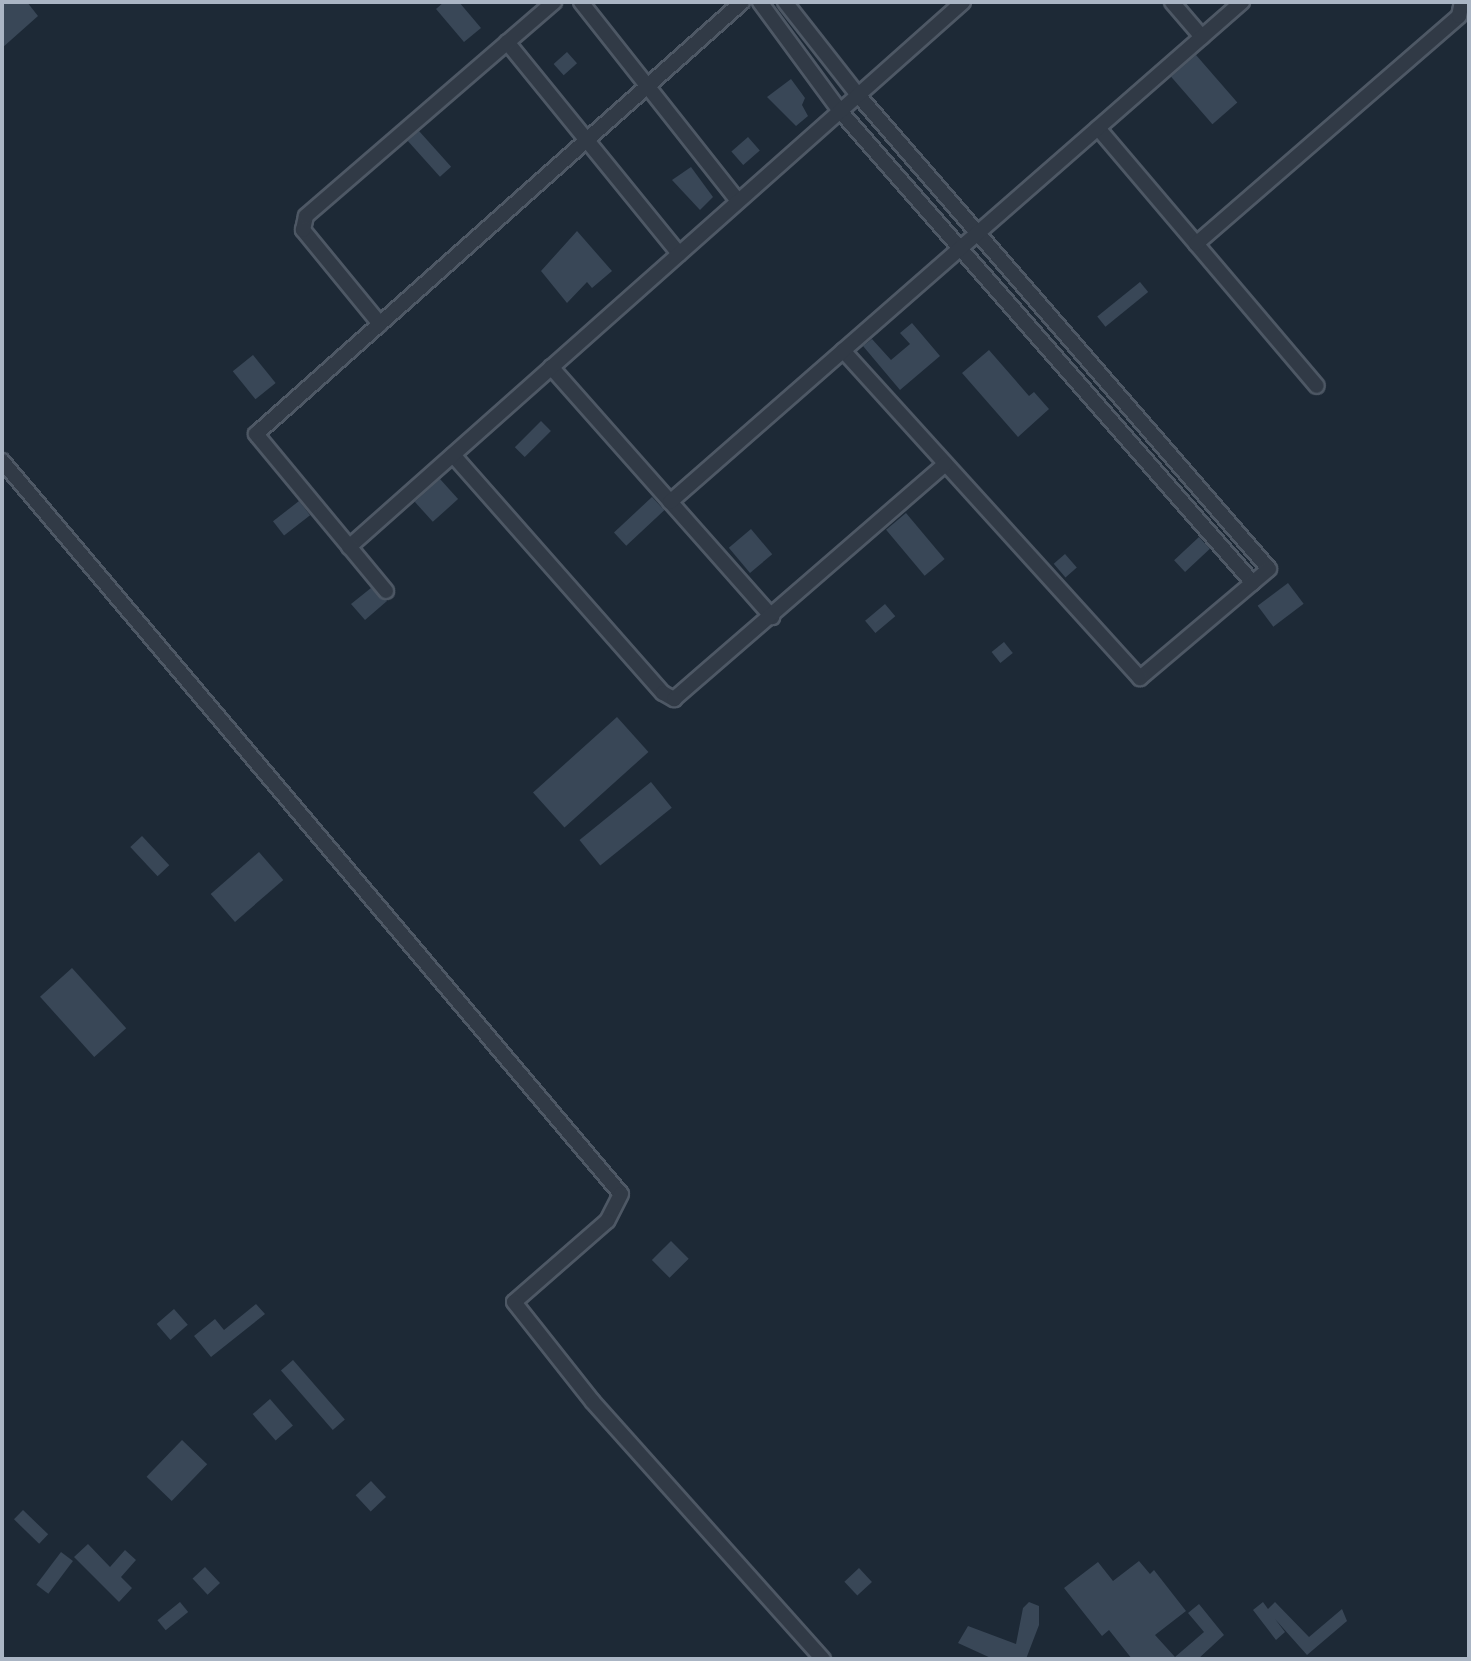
<!DOCTYPE html>
<style>
body{margin:0}
#map{position:relative;width:1471px;height:1661px;overflow:hidden;background:#1d2936;font-family:"Alegreya Sans",sans-serif}
div>[style]{position:absolute}
[style*='--x']{left:calc(var(--x)*1px);top:calc(var(--y)*1px);width:calc(var(--w)*1px);rotate:calc(var(--a)*1deg)}
.building>*{inset:0;background:#394757;transform-origin:0 0}
.roads{filter:drop-shadow(2px 0 #4e5865) drop-shadow(-2px 0 #4e5865) drop-shadow(0 2px #4e5865) drop-shadow(0 -2px #4e5865)}
.street>*{height:14px;margin:-7px;padding:0 7px;transform-origin:7px;border-radius:7px;background:#313a46}
span{translate:-50% -50%;white-space:nowrap;text-align:center;line-height:1.15;-webkit-text-stroke:8px #171f2a;paint-order:stroke}
.frame{position:absolute;inset:0;border:4px solid #aab5c4;pointer-events:none}
</style>
<div id="map">
<div class="building">
<div style="clip-path:polygon(2px 2px,27px 2px,38px 16px,2px 48px)"></div>
<div style="clip-path:polygon(444px 2px,459px 2px,481px 28px,464px 42px,436px 9px)"></div>
<div style="left:567px;top:52px;width:15px;height:18px;rotate:48deg"></div>
<div style="left:1196px;top:55px;width:63px;height:33px;rotate:49deg"></div>
<div style="clip-path:polygon(791px 79px,805px 98px,802px 105px,808px 116px,796px 126px,767px 97px)"></div>
<div style="left:419px;top:131px;width:48px;height:15px;rotate:48deg"></div>
<div style="left:748px;top:137px;width:18px;height:22px;rotate:49deg"></div>
<div style="clip-path:polygon(691px 167px,713px 197px,700px 210px,672px 180px)"></div>
<div style="clip-path:polygon(577px 231px,612px 271px,592px 288px,587px 282px,567px 303px,541px 271px)"></div>
<div style="left:1140px;top:282px;width:13px;height:55px;rotate:51deg"></div>
<div style="clip-path:polygon(912px 323px,940px 356px,900px 390px,863px 346px,872px 339px,891px 360px,910px 344px,900px 333px)"></div>
<div style="clip-path:polygon(989px 350px,1029px 396px,1034px 392px,1049px 409px,1018px 437px,962px 373px)"></div>
<div style="left:253px;top:355px;width:36px;height:26px;rotate:51deg"></div>
<div style="left:541px;top:421px;width:14px;height:37px;rotate:45deg"></div>
<div style="left:440px;top:479px;width:27px;height:34px;rotate:48deg"></div>
<div style="left:652px;top:497px;width:18px;height:52px;rotate:47deg"></div>
<div style="left:299px;top:501px;width:18px;height:33px;rotate:52deg"></div>
<div style="left:906px;top:513px;width:60px;height:26px;rotate:50deg"></div>
<div style="left:751px;top:529px;width:33px;height:29px;rotate:50deg"></div>
<div style="left:1199px;top:537px;width:16px;height:34px;rotate:47deg"></div>
<div style="left:1065px;top:554px;width:18px;height:15px;rotate:49deg"></div>
<div style="left:1288px;top:583px;width:26px;height:38px;rotate:53deg"></div>
<div style="clip-path:polygon(371px 588px,387px 601px,365px 620px,351px 604px)"></div>
<div style="left:885px;top:604px;width:16px;height:26px;rotate:50deg"></div>
<div style="left:1004px;top:642px;width:14px;height:16px;rotate:51deg"></div>
<div style="left:617px;top:717px;width:47px;height:113px;rotate:48deg"></div>
<div style="left:651px;top:782px;width:33px;height:92px;rotate:51deg"></div>
<div style="left:142px;top:836px;width:40px;height:16px;rotate:47deg"></div>
<div style="left:259px;top:852px;width:37px;height:64px;rotate:49deg"></div>
<div style="left:72px;top:968px;width:81px;height:43px;rotate:48deg"></div>
<div style="left:671px;top:1241px;width:25px;height:27px;rotate:45deg"></div>
<div style="clip-path:polygon(256px 1304px,265px 1314px,211px 1357px,194px 1336px,215px 1319px,224px 1330px)"></div>
<div style="left:174px;top:1309px;width:21px;height:23px;rotate:49deg"></div>
<div style="left:293px;top:1360px;width:79px;height:16px;rotate:49deg"></div>
<div style="left:270px;top:1399px;width:35px;height:23px;rotate:49deg"></div>
<div style="left:182px;top:1440px;width:35px;height:51px;rotate:44deg"></div>
<div style="left:371px;top:1481px;width:22px;height:21px;rotate:47deg"></div>
<div style="left:23px;top:1510px;width:35px;height:13px;rotate:44deg"></div>
<div style="clip-path:polygon(88px 1544px,110px 1567px,125px 1550px,136px 1560px,121px 1577px,132px 1588px,119px 1602px,74px 1557px)"></div>
<div style="left:61px;top:1552px;width:15px;height:41px;rotate:37deg"></div>
<div style="clip-path:polygon(1139px 1561px,1150px 1574px,1154px 1570px,1186px 1611px,1155px 1635px,1175px 1657px,1204px 1632px,1188px 1613px,1199px 1604px,1224px 1635px,1198px 1659px,1132px 1659px,1109px 1630px,1102px 1636px,1064px 1588px,1098px 1562px,1113px 1581px)"></div>
<div style="left:205px;top:1567px;width:22px;height:17px;rotate:47deg"></div>
<div style="left:859px;top:1568px;width:19px;height:20px;rotate:47deg"></div>
<div style="left:180px;top:1602px;width:13px;height:29px;rotate:51deg"></div>
<div style="clip-path:polygon(1029px 1602px,1039px 1606px,1039px 1625px,1026px 1659px,993px 1659px,958px 1643px,968px 1626px,1016px 1644px,1023px 1608px)"></div>
<div style="clip-path:polygon(1263px 1602px,1268px 1609px,1275px 1602px,1309px 1637px,1342px 1609px,1347px 1621px,1307px 1655px,1275px 1619px,1285px 1632px,1276px 1640px,1253px 1610px)"></div>
</div>
<div class="roads">
<div class="street">
<div style="--x:581;--y:2;--w:253;--a:51.7"></div>
<div style="--x:760;--y:2;--w:135;--a:53.7"></div>
<div style="--x:840;--y:111;--w:627;--a:48.81"></div>
<div style="--x:785;--y:2;--w:118;--a:51.9"></div>
<div style="--x:858;--y:95;--w:627;--a:49.07"></div>
<div style="--x:1269;--y:569;--w:169;--a:139.8"></div>
<div style="--x:1140;--y:678;--w:442;--a:-132.2"></div>
<div style="--x:1172;--y:2;--w:46;--a:49.4"></div>
<div style="--x:507;--y:42;--w:273;--a:50.9"></div>
<div style="--x:1098;--y:128;--w:338;--a:49.7"></div>
<div style="--x:1196;--y:244;--w:348;--a:-40.9"></div>
<div style="--x:1459;--y:16;--w:14;--a:-78"></div>
<div style="--x:380;--y:324;--w:122;--a:-129.3"></div>
<div style="--x:303;--y:230;--w:14;--a:-78"></div>
<div style="--x:306;--y:216;--w:328;--a:-40.8"></div>
<div style="--x:551;--y:367;--w:334;--a:48.5"></div>
<div style="--x:453;--y:455;--w:317;--a:48.6"></div>
<div style="--x:663;--y:693;--w:13;--a:29"></div>
<div style="--x:674;--y:699;--w:359;--a:-40.9"></div>
<div style="--x:2;--y:461;--w:959;--a:49.82"></div>
<div style="--x:621;--y:1194;--w:30;--a:117"></div>
<div style="--x:607;--y:1221;--w:123;--a:138.9"></div>
<div style="--x:514;--y:1302;--w:127;--a:51.7"></div>
<div style="--x:593;--y:1402;--w:345;--a:48.2"></div>
<div style="--x:670;--y:502;--w:760;--a:-41.16"></div>
<div style="--x:349;--y:547;--w:821;--a:-41.59"></div>
<div style="--x:386;--y:591;--w:204;--a:-129.6"></div>
<div style="--x:256;--y:434;--w:650;--a:-41.63"></div>
</div>
</div>
<div class="frame"></div>
</div>
